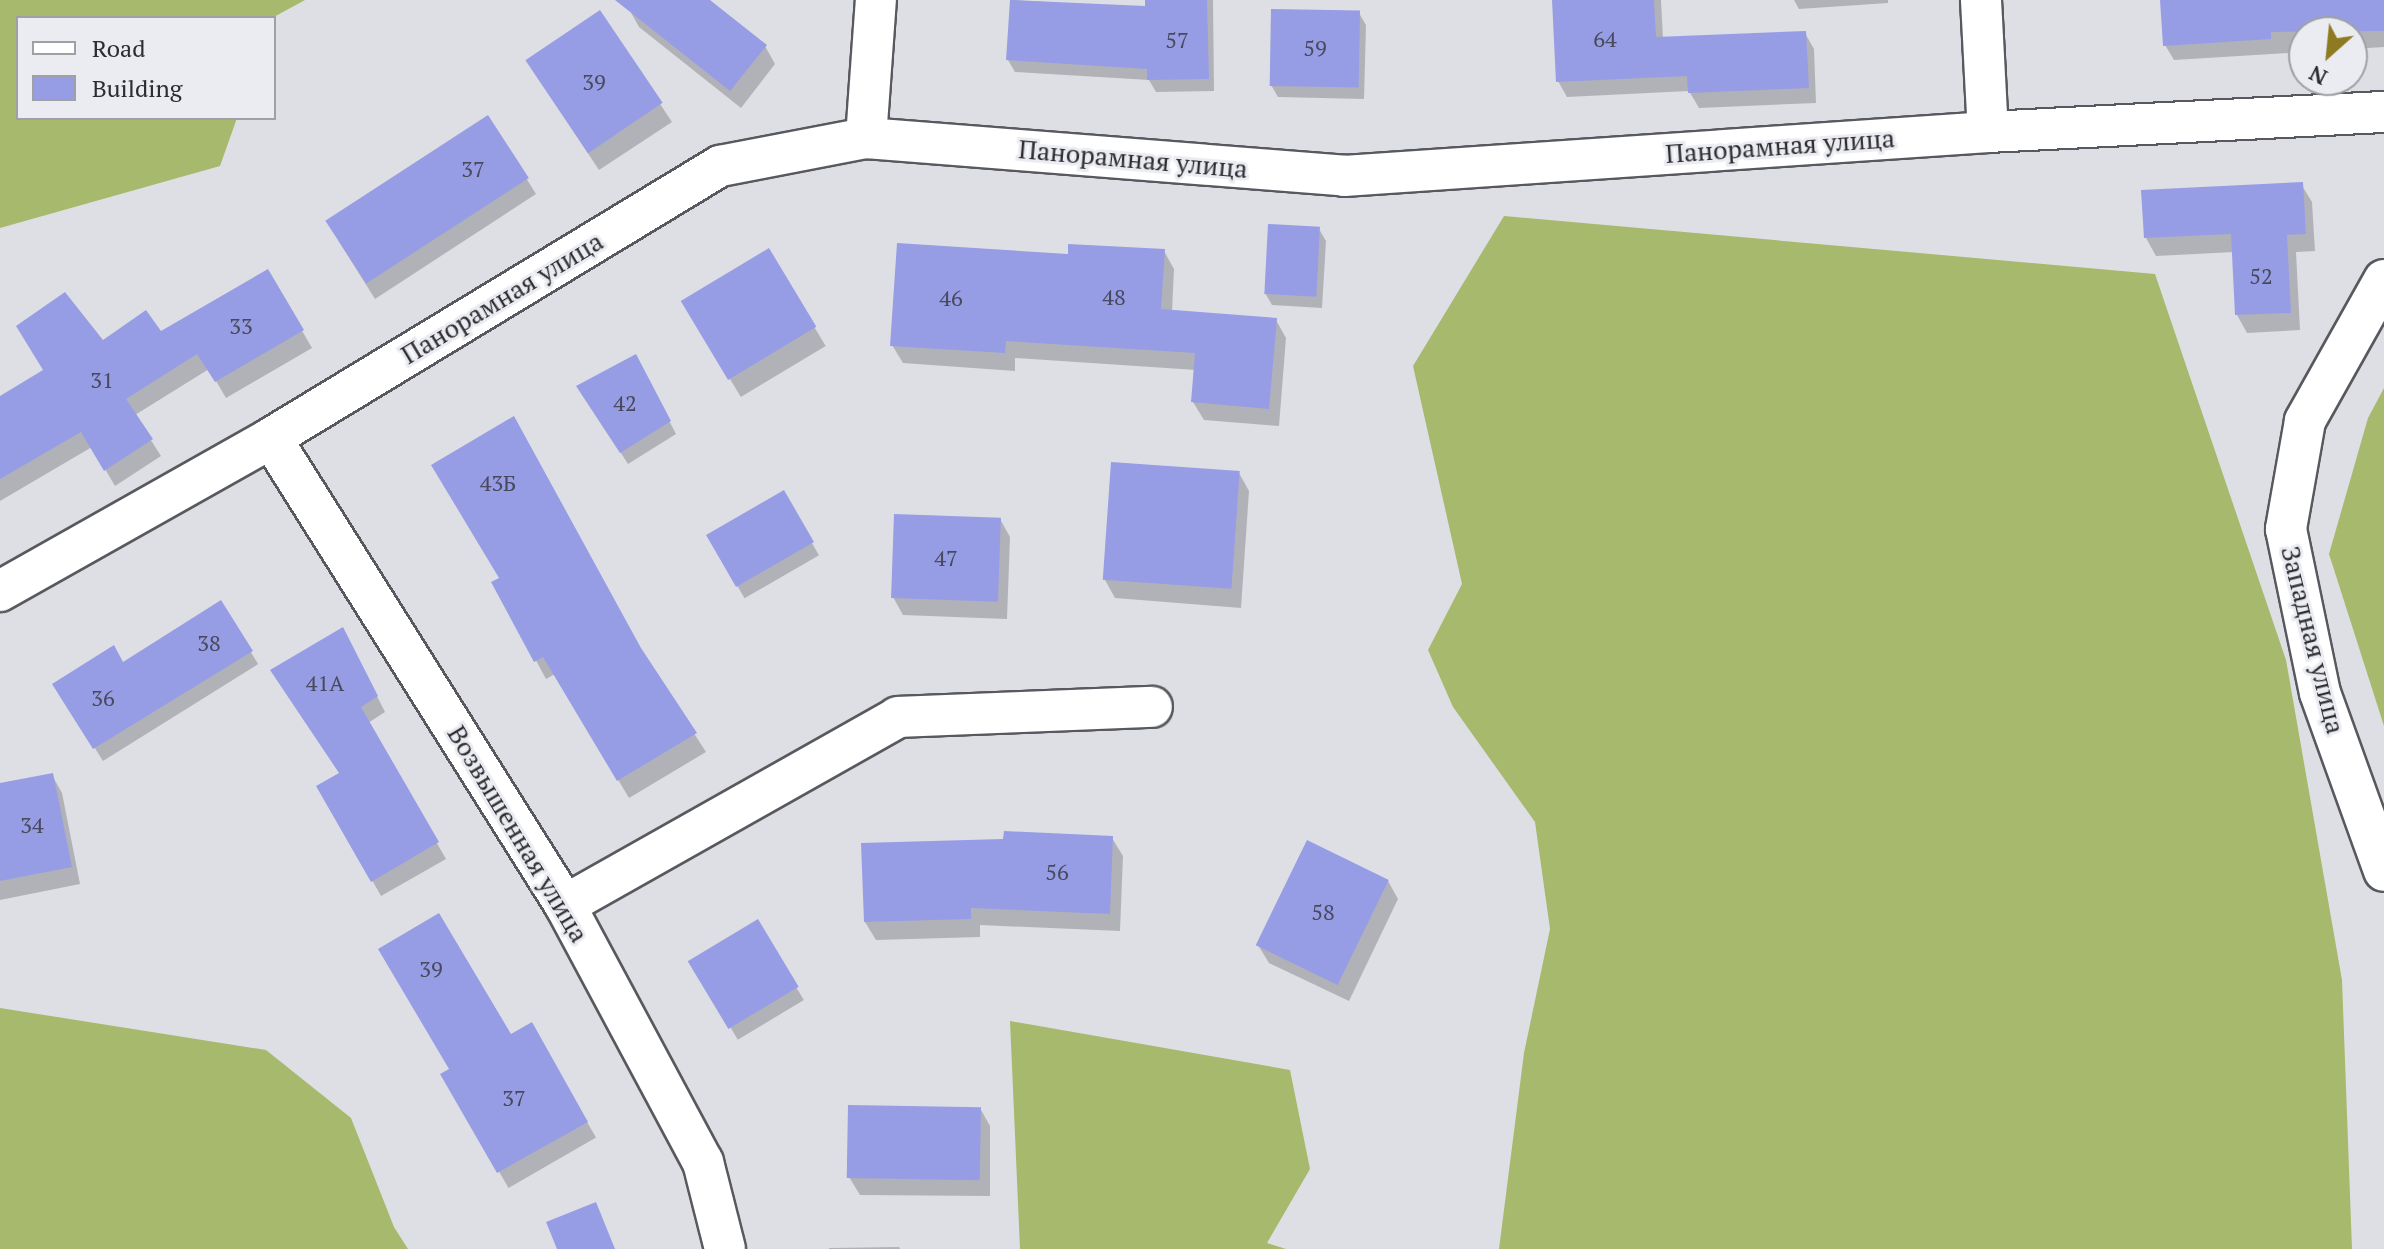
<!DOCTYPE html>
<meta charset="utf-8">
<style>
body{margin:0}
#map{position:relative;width:2384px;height:1249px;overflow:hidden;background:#dedfe5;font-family:"PT Serif",serif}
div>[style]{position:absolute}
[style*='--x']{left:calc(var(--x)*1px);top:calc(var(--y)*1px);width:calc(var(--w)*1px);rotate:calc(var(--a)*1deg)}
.forest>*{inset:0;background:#a6b96c}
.shadow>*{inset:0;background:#0003;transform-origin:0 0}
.building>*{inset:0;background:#979de4;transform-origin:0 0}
.roads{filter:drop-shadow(2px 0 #58595e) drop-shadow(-2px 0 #58595e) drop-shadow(0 2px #58595e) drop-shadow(0 -2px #58595e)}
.minor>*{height:40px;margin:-20px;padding:0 20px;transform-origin:20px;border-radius:20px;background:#fff}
span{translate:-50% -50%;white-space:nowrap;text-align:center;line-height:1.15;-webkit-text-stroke:6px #ebecf2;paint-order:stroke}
.number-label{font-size:22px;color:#48495d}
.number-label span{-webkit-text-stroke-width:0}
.street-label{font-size:26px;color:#2d2d30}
.legend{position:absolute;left:16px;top:16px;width:260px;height:104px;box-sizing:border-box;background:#ebecf2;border:2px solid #9fa0a4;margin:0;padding:10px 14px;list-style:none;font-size:24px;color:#2d2d30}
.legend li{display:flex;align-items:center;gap:16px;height:40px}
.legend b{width:40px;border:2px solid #9fa0a4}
.north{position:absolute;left:2288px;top:16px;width:80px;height:80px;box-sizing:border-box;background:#ebecf2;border:2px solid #9fa0a4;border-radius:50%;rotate:207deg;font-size:22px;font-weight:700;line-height:32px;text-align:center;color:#2d2d30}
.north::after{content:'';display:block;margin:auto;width:28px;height:36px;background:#8e7a20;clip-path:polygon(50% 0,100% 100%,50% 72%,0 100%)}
</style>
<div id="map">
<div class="forest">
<div style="clip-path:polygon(0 0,305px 0,272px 18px,18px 18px,18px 118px,237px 118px,220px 166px,0 228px)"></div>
<div style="clip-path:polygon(1504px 216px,2155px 274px,2286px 660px,2342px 980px,2352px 1249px,1499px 1249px,1524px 1053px,1550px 929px,1535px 822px,1453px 707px,1428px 650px,1462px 584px,1413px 366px)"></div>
<div style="clip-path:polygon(2384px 388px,2384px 726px,2329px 554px,2368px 418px)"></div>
<div style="clip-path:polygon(0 1008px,266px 1050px,351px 1118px,394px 1227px,408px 1249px,0 1249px)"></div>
<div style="clip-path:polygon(1010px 1021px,1290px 1070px,1310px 1169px,1267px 1243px,1286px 1249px,1020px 1249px)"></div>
</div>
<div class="shadow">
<div style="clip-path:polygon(636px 0,707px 0,765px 46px,775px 64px,741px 108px,639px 27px,629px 9px)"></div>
<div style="clip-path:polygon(1012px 0,1147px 8px,1147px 0,1213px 0,1214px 91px,1156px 92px,1149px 80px,1015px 72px,1008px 60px)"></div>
<div style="clip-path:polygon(1554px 0,1661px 0,1663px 39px,1805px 33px,1814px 49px,1816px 103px,1699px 108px,1689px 91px,1567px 97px,1558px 81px)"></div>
<div style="clip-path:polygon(1794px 0,1888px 0,1888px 3px,1799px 9px)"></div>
<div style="clip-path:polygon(2162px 0,2384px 0,2384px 47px,2352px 49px,2352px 32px,2304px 32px,2304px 52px,2174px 60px,2165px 45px)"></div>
<div style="clip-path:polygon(600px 13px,672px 122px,599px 170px,538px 78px)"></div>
<div style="clip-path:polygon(1359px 13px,1366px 25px,1364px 99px,1278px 97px,1271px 85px)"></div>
<div style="clip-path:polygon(488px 117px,536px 194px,375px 299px,338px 240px)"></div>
<div style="clip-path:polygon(2301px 184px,2312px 202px,2315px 251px,2296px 252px,2300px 330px,2247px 333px,2237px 315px,2234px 252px,2156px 256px,2146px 238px)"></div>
<div style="clip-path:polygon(1319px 229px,1326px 241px,1322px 308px,1272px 305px,1265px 293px)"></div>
<div style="left:768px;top:250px;width:112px;height:99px;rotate:59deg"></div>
<div style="clip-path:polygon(1164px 251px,1174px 269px,1172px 312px,1276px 320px,1286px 338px,1279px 426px,1204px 420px,1193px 402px,1196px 370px,1015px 358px,1015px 371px,903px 363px,892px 345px,1070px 256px)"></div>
<div style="clip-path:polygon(268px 272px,312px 348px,226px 398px,209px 369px,135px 415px,161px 456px,115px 486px,92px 447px,0 501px,0 398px,102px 343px,161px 334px)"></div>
<div style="clip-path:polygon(642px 369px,676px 434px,628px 464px,586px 398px)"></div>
<div style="clip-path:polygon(1239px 473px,1249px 491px,1241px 608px,1115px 598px,1105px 580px)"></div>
<div style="left:783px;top:493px;width:72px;height:86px;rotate:60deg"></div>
<div style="clip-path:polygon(1000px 519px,1010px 537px,1007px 619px,903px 615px,893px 597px)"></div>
<div style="clip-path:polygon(494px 583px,643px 654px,706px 752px,629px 798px,555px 674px,546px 679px)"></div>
<div style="left:220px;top:603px;width:72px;height:183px;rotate:58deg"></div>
<div style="clip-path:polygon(351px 645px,385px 712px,368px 723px,446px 859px,381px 896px,319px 786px,340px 774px)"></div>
<div style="clip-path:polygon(52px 775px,62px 793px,80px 884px,0 900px,0 785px)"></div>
<div style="clip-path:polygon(1112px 838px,1123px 856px,1120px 931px,980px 925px,980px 937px,876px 940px,865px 922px)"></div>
<div style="clip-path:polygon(1388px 881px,1398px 899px,1349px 1001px,1269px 963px,1258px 945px)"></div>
<div style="left:757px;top:922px;width:91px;height:77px;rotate:59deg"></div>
<div style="left:531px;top:1025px;width:130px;height:101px;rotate:60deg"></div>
<div style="clip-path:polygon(980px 1108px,990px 1126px,990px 1196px,860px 1195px,849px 1177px)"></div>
<div style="clip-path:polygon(899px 1247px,900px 1249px,829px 1249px,829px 1248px)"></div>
</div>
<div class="building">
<div style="clip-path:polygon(615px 0,710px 0,767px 45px,730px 91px)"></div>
<div style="clip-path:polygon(1010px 0,1145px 6px,1145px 0,1207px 0,1209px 79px,1147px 80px,1147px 69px,1006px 60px)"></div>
<div style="clip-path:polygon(1552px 0,1654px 0,1656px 37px,1806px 31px,1809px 88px,1688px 93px,1687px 76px,1556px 82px)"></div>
<div style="clip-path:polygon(2160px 0,2384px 0,2384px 31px,2271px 32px,2271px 39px,2163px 46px)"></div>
<div style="left:1271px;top:9px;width:89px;height:77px;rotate:1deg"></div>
<div style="left:600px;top:10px;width:112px;height:90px;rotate:56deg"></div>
<div style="left:488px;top:115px;width:75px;height:194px;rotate:57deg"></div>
<div style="clip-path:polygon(2303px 182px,2306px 234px,2287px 235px,2291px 313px,2235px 315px,2231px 234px,2144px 238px,2141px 190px)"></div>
<div style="left:1268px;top:224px;width:52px;height:70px;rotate:3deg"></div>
<div style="clip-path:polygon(897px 243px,1068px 254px,1068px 244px,1165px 249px,1161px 309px,1277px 318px,1269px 409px,1191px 402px,1195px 353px,1006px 341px,1005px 353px,890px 346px)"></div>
<div style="left:769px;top:248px;width:92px;height:103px;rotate:59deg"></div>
<div style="clip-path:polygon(268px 269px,304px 330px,215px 382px,197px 354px,126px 399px,153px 439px,104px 471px,81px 432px,0 479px,0 396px,43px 370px,16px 326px,65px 292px,103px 340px,146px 310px,161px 331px)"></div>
<div style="clip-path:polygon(636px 354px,671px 421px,620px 453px,576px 386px)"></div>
<div style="clip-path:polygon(514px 416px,641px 648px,697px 733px,617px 781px,543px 657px,534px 662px,491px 582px,499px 578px,431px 465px)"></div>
<div style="left:1111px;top:462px;width:129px;height:118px;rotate:4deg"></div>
<div style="left:784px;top:490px;width:60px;height:90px;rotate:60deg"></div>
<div style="left:894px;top:514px;width:107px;height:84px;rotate:2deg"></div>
<div style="clip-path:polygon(221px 600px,253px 651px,93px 749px,52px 684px,114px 645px,123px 662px)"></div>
<div style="clip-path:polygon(343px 627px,378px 696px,361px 707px,439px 842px,371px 882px,316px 786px,339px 773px,270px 670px)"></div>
<div style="clip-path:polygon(53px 773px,72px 867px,0 881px,0 783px)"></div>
<div style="clip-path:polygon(1004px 831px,1113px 836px,1110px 914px,971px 908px,971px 919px,864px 922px,861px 843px,1003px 839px)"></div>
<div style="left:1307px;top:840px;width:91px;height:117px;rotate:26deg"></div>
<div style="clip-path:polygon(439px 913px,511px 1034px,532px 1022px,588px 1122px,497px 1173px,440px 1074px,449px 1069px,378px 949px)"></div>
<div style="left:758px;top:919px;width:79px;height:82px;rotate:59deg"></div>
<div style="left:848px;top:1105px;width:133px;height:73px;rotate:1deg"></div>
<div style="clip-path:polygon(596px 1202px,615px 1249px,557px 1249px,546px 1222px)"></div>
</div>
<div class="roads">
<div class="minor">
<div style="--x:1981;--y:0;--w:132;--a:87"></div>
<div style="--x:866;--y:138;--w:138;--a:-85.9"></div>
<div style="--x:2384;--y:280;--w:162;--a:119.3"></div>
<div style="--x:2305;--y:421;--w:110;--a:100"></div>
<div style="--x:2286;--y:529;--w:167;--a:78.3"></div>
<div style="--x:2320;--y:693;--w:189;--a:70.2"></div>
<div style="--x:271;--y:438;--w:552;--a:57.81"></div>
<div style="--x:565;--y:905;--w:292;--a:61.8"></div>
<div style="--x:703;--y:1162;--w:90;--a:75.8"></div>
<div style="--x:0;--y:591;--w:311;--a:-29.4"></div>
<div style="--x:271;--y:438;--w:525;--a:-31.21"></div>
<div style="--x:720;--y:166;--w:149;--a:-10.9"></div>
<div style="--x:866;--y:138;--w:480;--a:4.5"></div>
<div style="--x:1344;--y:176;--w:646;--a:-3.91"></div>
<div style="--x:1988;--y:132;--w:397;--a:-2.9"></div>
<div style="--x:565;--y:905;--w:382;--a:-29.4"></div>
<div style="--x:898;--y:717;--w:254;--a:-2.3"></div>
</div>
</div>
<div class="number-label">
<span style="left:1605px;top:39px">64</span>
<span style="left:1177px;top:40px">57</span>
<span style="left:1315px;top:48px">59</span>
<span style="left:594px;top:82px">39</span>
<span style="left:473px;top:169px">37</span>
<span style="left:2261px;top:276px">52</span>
<span style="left:1114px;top:297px">48</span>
<span style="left:951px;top:298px">46</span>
<span style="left:241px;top:326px">33</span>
<span style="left:102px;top:380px">31</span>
<span style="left:625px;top:403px">42</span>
<span style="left:498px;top:483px">43Б</span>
<span style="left:946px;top:558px">47</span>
<span style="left:209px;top:643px">38</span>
<span style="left:325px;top:683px">41А</span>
<span style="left:103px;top:698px">36</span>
<span style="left:32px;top:825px">34</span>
<span style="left:1057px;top:872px">56</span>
<span style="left:1323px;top:912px">58</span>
<span style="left:431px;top:969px">39</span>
<span style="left:514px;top:1098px">37</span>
</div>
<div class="street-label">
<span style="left:1780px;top:146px;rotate:-4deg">Панорамная улица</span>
<span style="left:1133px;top:159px;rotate:5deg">Панорамная улица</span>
<span style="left:502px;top:298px;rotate:-31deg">Панорамная улица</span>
<span style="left:2313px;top:640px;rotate:76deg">Западная улица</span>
<span style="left:518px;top:834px;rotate:59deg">Возвышенная улица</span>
</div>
<ul class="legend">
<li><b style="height:10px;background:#fff"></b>Road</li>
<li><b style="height:22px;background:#979de4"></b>Building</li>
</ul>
<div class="north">N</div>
</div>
